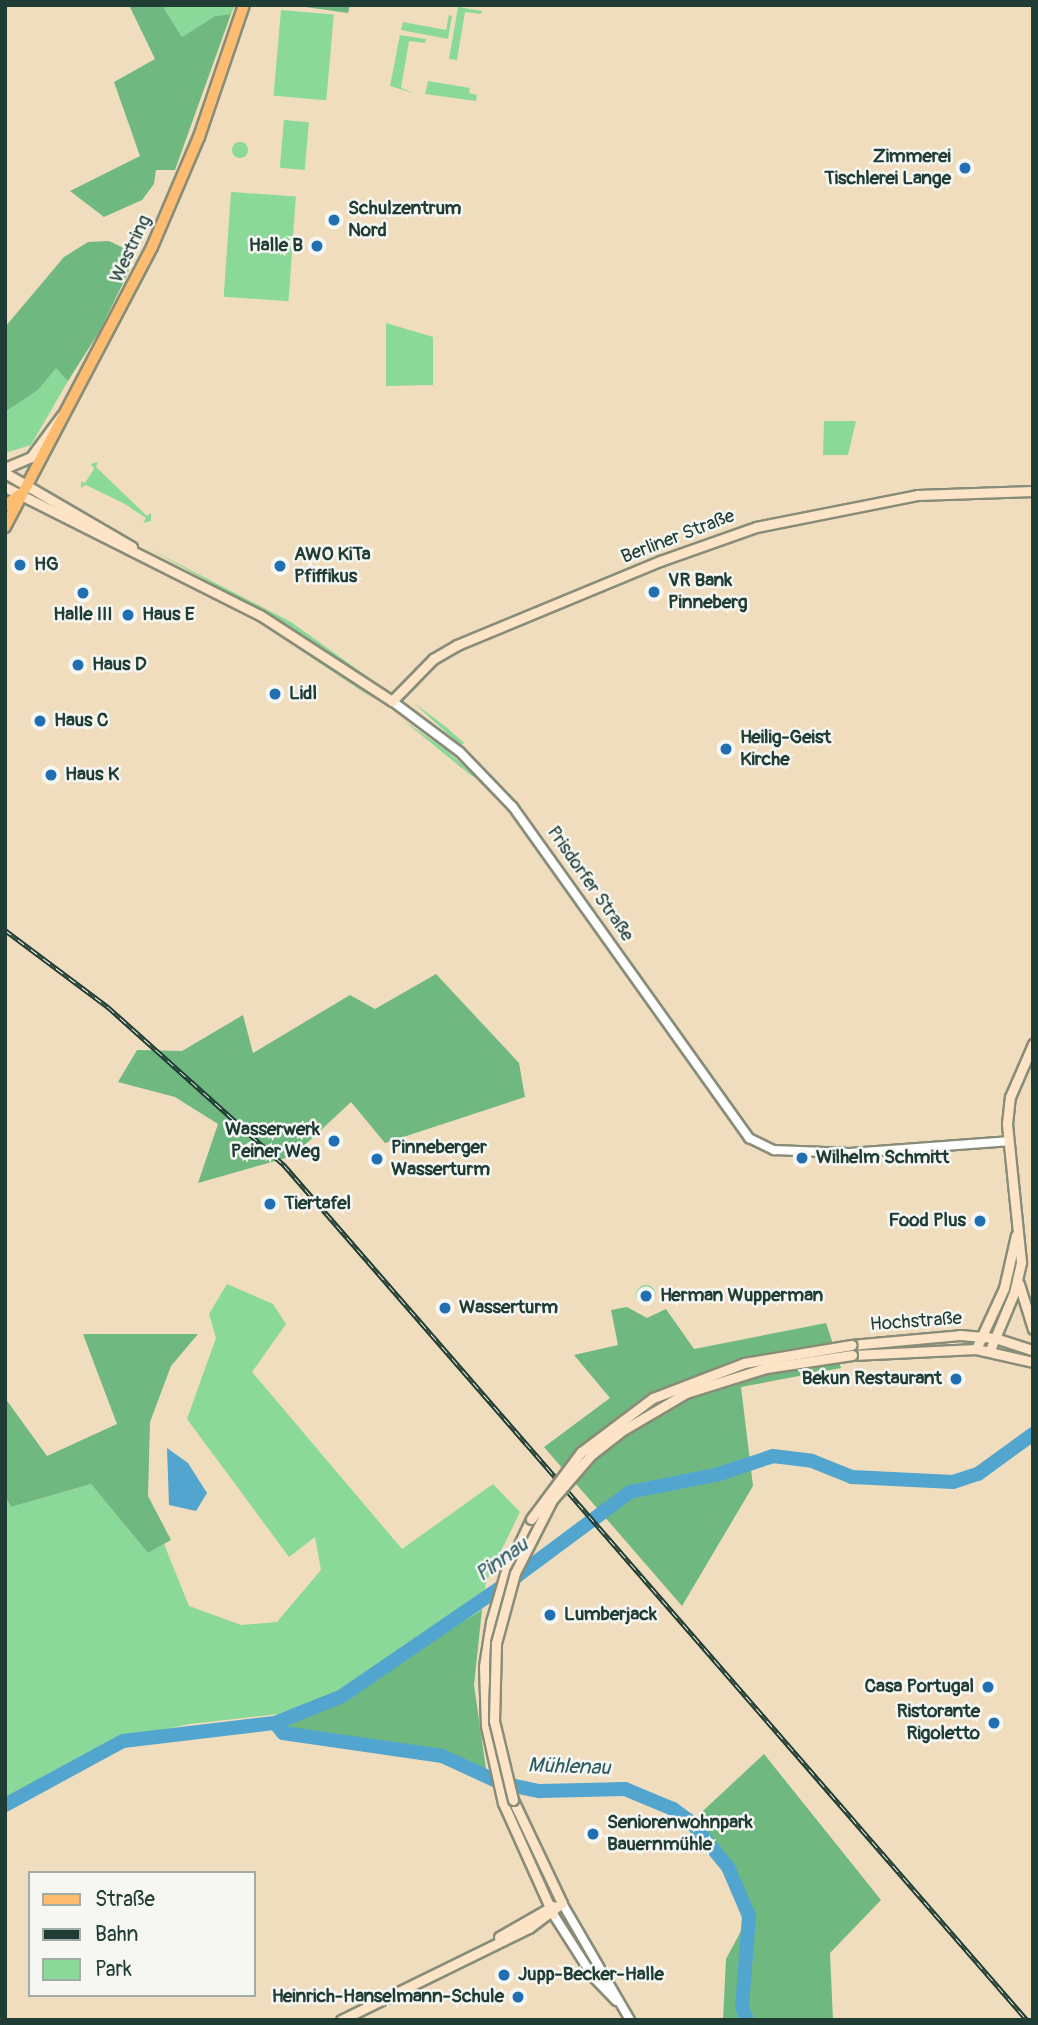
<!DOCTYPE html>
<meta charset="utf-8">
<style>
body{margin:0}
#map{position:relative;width:1038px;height:2025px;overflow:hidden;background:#f0ddbe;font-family:Pangolin,sans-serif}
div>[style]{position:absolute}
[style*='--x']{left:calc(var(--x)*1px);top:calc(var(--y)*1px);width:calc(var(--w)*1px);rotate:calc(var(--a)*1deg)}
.green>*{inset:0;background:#8ad998;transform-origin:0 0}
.round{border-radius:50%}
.forest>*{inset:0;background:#6fb980}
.water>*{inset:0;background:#52a5ce}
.river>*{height:14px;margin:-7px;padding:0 7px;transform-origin:7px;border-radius:7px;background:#52a5ce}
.roads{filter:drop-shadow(2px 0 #888d79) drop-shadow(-2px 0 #888d79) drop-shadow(0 2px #888d79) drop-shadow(0 -2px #888d79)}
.tertiary>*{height:8px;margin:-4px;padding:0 4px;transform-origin:4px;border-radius:4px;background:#fff}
.secondary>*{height:9px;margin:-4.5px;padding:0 4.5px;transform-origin:4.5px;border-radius:4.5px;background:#fee4c6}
.primary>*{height:10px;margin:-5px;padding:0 5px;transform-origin:5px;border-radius:5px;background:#fdbc70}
.rail>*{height:5px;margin-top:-2.5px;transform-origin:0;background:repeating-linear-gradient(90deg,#f6f6f2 0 8px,#1f3d34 0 16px);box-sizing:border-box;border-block:2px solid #1f3d34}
.bridges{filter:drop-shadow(2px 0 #888d79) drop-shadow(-2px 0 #888d79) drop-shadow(0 2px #888d79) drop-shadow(0 -2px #888d79)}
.secondary-bridge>*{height:9px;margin:-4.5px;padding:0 4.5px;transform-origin:4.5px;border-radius:4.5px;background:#fee4c6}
.dots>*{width:19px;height:19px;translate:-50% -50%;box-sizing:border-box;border:4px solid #f6f6f2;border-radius:50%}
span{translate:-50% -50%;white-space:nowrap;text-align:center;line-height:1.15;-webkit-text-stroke:5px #f6f6f2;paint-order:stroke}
.poi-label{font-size:19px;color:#1f3d34;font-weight:700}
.right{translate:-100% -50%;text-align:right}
.left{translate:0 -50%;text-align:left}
.street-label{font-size:19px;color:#1f3d34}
.water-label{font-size:21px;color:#2e5c62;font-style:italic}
.frame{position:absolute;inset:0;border:7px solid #1f3d34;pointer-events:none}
.legend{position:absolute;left:28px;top:1871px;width:228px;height:126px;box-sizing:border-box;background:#f6f6f2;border:2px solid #a0aca6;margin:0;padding:9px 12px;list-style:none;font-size:21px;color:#1f3d34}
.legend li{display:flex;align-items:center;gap:14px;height:35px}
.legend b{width:35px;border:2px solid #a0aca6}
</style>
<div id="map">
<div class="green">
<div style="clip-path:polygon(162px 5px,235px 5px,231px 14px,215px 16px,182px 37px)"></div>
<div style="clip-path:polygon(458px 7px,482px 11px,481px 14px,465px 12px,457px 60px,449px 59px)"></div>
<div style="left:281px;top:10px;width:53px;height:86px;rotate:5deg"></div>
<div style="clip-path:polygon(449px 15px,452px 16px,448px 39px,401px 30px,403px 22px,446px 30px)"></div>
<div style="clip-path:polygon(400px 35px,426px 39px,425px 43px,409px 41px,401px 88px,416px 94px,390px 86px)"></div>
<div style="clip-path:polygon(428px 81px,470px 88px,469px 93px,477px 95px,476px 101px,425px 94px)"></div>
<div style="left:284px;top:120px;width:25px;height:48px;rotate:5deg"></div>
<div class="round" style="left:232px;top:142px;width:16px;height:16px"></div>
<div style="left:231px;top:192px;width:65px;height:105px;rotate:4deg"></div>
<div style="clip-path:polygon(386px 323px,433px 337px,433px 385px,386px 386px)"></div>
<div style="clip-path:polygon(56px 367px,68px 381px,31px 445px,5px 453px,5px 412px,38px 390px)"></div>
<div style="clip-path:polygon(824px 421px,856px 421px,848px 455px,823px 455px)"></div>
<div style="clip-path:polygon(98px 462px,96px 467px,147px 516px,151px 513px,151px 521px,143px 523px,146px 518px,125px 504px,86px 485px,81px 488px,81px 481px,85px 483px,94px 469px,91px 464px)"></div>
<div style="clip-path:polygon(146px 547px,291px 622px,375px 682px,262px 611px)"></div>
<div style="clip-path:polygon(268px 624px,305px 646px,372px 698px,263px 625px)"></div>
<div style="clip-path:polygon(414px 703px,446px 727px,464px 743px,461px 746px)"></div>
<div style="clip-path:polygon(403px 720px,446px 750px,484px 783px,469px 774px)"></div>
<div style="clip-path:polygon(227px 1284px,273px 1304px,286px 1324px,252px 1372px,402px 1549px,493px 1484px,520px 1512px,486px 1582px,482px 1610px,342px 1696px,279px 1714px,190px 1724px,132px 1736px,5px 1797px,5px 1496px,11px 1507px,91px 1484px,148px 1553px,164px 1544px,189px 1606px,241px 1625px,277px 1622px,321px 1570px,315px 1537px,289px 1557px,187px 1419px,216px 1338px,209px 1314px)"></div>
<div class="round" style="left:636px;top:1285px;width:20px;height:20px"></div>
</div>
<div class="forest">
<div style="clip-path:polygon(129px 5px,162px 5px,182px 37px,215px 16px,231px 14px,175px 170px,156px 170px,154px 184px,142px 200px,104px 217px,70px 191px,140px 156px,114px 82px,155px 59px)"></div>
<div style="clip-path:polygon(291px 5px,350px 5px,348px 13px)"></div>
<div style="clip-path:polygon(109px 241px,132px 252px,128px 273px,99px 332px,68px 381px,56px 368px,38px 390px,5px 412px,5px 327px,64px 257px,88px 242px)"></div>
<div style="clip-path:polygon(436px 974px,519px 1063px,525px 1097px,385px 1143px,351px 1102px,293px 1156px,198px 1183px,218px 1124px,175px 1097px,118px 1082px,137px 1050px,182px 1051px,243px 1015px,253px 1053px,350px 995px,375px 1009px)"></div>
<div style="clip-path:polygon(627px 1307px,647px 1318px,666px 1309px,694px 1349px,826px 1323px,841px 1368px,741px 1387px,753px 1486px,682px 1606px,544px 1447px,610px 1398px,574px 1355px,618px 1345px,611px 1310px)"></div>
<div style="clip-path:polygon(83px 1334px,198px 1334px,171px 1366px,150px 1422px,148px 1496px,171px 1540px,148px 1553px,91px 1484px,11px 1507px,5px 1496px,5px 1398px,47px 1456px,117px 1424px)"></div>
<div style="clip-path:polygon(482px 1610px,474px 1685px,487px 1776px,442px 1756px,283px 1733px,275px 1723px,342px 1696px)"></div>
<div style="clip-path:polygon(764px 1754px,881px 1900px,830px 1953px,833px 2020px,723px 2020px,726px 1959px,749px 1916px,727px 1873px,691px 1822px)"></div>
</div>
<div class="water">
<div style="clip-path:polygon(167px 1448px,188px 1463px,207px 1493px,196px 1511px,169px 1505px)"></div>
</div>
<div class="river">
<div style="--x:275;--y:1723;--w:13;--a:51"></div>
<div style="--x:283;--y:1733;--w:161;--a:8.2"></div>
<div style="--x:442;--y:1756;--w:65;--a:24.6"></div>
<div style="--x:501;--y:1783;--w:40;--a:12"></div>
<div style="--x:540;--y:1791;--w:85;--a:-1.3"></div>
<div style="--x:625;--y:1789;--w:52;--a:22.6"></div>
<div style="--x:673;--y:1809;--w:22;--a:36"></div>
<div style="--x:691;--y:1822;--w:58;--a:50.6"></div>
<div style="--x:728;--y:1867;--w:53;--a:66.8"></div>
<div style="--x:749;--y:1916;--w:91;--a:94.4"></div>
<div style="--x:742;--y:2007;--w:14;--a:69"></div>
<div style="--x:5;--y:1805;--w:134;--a:-28.5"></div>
<div style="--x:123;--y:1741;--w:153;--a:-6.8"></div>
<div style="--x:275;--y:1723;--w:72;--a:-21.9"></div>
<div style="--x:342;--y:1696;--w:212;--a:-34.4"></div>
<div style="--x:517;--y:1576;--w:141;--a:-36.6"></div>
<div style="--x:630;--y:1492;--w:91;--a:-11.4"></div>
<div style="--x:719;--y:1474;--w:57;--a:-18.4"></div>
<div style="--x:773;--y:1456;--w:39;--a:7"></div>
<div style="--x:812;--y:1461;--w:43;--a:21.8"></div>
<div style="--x:852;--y:1477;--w:101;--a:2.8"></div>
<div style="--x:953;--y:1482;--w:26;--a:-18"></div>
<div style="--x:978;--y:1474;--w:68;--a:-36"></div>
</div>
<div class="roads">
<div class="tertiary">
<div style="--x:392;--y:701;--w:85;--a:36.9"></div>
<div style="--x:460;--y:752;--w:76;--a:46.1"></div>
<div style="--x:513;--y:807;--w:407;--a:54.5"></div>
<div style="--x:749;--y:1138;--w:28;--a:26"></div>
<div style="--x:774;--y:1150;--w:76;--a:2.3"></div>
<div style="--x:850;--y:1153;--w:158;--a:-4.3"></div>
<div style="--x:562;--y:1903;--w:135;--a:59.8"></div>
<div style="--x:553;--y:1914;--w:76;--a:57.4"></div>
<div style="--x:594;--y:1978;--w:32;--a:46"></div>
</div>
<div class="secondary">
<div style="--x:5;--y:468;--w:28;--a:-23"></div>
<div style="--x:31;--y:457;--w:52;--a:-53.6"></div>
<div style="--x:5;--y:473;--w:147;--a:30.2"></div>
<div style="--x:5;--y:487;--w:285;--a:26.7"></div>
<div style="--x:260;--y:615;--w:158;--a:33.1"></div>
<div style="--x:392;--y:701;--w:59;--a:-45.7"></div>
<div style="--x:433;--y:659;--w:28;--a:-30"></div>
<div style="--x:457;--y:645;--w:220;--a:-22.5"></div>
<div style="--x:660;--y:561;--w:102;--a:-19.5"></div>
<div style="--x:756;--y:527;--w:164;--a:-11.2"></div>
<div style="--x:917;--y:495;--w:116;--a:-2"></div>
<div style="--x:1019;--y:1284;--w:47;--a:72.7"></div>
<div style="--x:851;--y:1345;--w:109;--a:-5.2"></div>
<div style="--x:960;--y:1335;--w:35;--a:5"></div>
<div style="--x:995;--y:1338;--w:40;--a:18"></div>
<div style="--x:976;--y:1349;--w:67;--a:-65.3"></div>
<div style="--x:1004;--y:1288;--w:54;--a:-77.2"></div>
<div style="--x:990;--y:1350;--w:62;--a:-67.2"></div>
<div style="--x:1014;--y:1293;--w:32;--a:-77"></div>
<div style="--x:1021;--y:1262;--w:139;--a:-95.8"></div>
<div style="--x:1007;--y:1124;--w:27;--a:-84"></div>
<div style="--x:1010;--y:1097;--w:58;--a:-66.5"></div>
<div style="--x:852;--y:1355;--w:124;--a:-2.8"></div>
<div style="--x:976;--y:1349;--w:58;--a:12.8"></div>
<div style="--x:531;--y:1519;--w:61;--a:115.3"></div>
<div style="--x:505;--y:1574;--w:50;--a:106.3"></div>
<div style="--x:491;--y:1622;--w:45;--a:99"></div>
<div style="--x:484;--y:1666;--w:60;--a:88.1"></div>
<div style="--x:486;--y:1726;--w:79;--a:77.6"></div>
<div style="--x:503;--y:1803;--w:122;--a:65.8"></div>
<div style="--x:513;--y:1800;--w:114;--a:64.6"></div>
<div style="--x:499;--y:1937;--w:62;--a:-29.9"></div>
<div style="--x:341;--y:2020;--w:209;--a:-26.1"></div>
<div style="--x:529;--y:1928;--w:41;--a:-37.1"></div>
</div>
<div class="primary">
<div style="--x:5;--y:506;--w:18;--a:-38"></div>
<div style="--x:5;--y:527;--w:316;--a:-62.3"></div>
<div style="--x:152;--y:247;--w:120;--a:-66.9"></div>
<div style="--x:199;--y:137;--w:139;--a:-71.2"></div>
</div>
</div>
<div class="rail">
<div style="--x:5;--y:930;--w:129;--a:36.8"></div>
<div style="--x:108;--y:1007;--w:237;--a:41.9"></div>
<div style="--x:284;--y:1165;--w:1133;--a:49.01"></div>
</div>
<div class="bridges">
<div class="secondary-bridge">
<div style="--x:531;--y:1519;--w:84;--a:-53.3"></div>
<div style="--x:581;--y:1452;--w:90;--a:-36.9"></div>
<div style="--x:653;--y:1398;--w:97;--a:-21"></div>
<div style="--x:744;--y:1363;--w:109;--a:-9.5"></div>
<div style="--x:513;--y:1800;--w:81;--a:-103.5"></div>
<div style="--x:494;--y:1721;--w:78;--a:-88.5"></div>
<div style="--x:496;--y:1643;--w:73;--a:-74.8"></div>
<div style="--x:515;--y:1573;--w:82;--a:-63.1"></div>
<div style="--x:552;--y:1500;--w:60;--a:-49.1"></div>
<div style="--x:591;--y:1455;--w:37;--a:-38"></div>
<div style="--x:620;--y:1432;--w:77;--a:-30.6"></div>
<div style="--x:686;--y:1393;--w:84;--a:-17.4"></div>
<div style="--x:766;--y:1368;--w:87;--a:-8.6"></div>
</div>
</div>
<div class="dots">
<div style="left:965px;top:168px;background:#1f6fb2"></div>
<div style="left:334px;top:220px;background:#1f6fb2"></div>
<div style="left:317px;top:246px;background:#1f6fb2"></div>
<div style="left:20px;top:565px;background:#1f6fb2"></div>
<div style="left:280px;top:566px;background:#1f6fb2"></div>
<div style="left:654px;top:592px;background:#1f6fb2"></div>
<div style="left:83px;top:593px;background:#1f6fb2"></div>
<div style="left:128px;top:615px;background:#1f6fb2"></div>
<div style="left:78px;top:665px;background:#1f6fb2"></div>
<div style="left:275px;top:694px;background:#1f6fb2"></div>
<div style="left:40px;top:721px;background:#1f6fb2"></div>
<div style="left:726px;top:749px;background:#1f6fb2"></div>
<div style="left:51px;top:775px;background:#1f6fb2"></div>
<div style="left:334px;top:1141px;background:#1f6fb2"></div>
<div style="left:802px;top:1158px;background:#1f6fb2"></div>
<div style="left:377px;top:1159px;background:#1f6fb2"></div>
<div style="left:270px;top:1204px;background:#1f6fb2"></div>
<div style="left:980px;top:1221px;background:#1f6fb2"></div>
<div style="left:646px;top:1296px;background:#1f6fb2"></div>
<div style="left:445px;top:1308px;background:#1f6fb2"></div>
<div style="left:956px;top:1379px;background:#1f6fb2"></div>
<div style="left:550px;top:1615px;background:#1f6fb2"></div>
<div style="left:988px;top:1687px;background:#1f6fb2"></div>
<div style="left:994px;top:1723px;background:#1f6fb2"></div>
<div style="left:593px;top:1834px;background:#1f6fb2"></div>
<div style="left:504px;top:1975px;background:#1f6fb2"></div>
<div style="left:518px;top:1997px;background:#1f6fb2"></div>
</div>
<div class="poi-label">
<span class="right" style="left:951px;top:168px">Zimmerei<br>Tischlerei Lange</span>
<span class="left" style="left:348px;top:220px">Schulzentrum<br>Nord</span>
<span class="right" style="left:303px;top:246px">Halle B</span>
<span class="left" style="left:294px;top:566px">AWO KiTa<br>Pfiffikus</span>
<span class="left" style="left:34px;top:565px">HG</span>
<span class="left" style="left:668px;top:592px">VR Bank<br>Pinneberg</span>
<span style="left:83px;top:615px">Halle III</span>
<span class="left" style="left:142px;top:615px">Haus E</span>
<span class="left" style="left:92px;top:665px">Haus D</span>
<span class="left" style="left:289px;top:694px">Lidl</span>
<span class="left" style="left:54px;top:721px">Haus C</span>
<span class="left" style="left:740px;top:749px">Heilig-Geist<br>Kirche</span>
<span class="left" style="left:65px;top:775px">Haus K</span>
<span class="right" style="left:320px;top:1141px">Wasserwerk<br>Peiner Weg</span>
<span class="left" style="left:391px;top:1159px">Pinneberger<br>Wasserturm</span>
<span class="left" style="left:816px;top:1158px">Wilhelm Schmitt</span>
<span class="left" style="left:284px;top:1204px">Tiertafel</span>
<span class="right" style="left:966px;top:1221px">Food Plus</span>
<span class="left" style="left:660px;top:1296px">Herman Wupperman</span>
<span class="left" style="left:459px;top:1308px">Wasserturm</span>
<span class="right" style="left:942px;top:1379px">Bekun Restaurant</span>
<span class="left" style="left:564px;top:1615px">Lumberjack</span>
<span class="right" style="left:974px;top:1687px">Casa Portugal</span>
<span class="right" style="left:980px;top:1723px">Ristorante<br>Rigoletto</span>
<span class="left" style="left:607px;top:1834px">Seniorenwohnpark<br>Bauernmühle</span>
<span class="left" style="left:518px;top:1975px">Jupp-Becker-Halle</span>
<span class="right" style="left:504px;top:1997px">Heinrich-Hanselmann-Schule</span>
</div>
<div class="street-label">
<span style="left:131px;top:249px;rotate:-65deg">Westring</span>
<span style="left:678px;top:537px;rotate:-21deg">Berliner Straße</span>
<span style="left:590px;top:884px;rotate:55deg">Prisdorfer Straße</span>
<span style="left:916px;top:1322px;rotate:-4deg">Hochstraße</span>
</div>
<div class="water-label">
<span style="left:502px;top:1560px;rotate:-36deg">Pinnau</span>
<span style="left:569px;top:1767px;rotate:2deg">Mühlenau</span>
</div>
<div class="frame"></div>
<ul class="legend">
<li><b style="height:9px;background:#fdbc70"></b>Straße</li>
<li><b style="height:9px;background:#1f3d34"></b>Bahn</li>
<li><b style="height:19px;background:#8ad998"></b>Park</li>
</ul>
</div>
